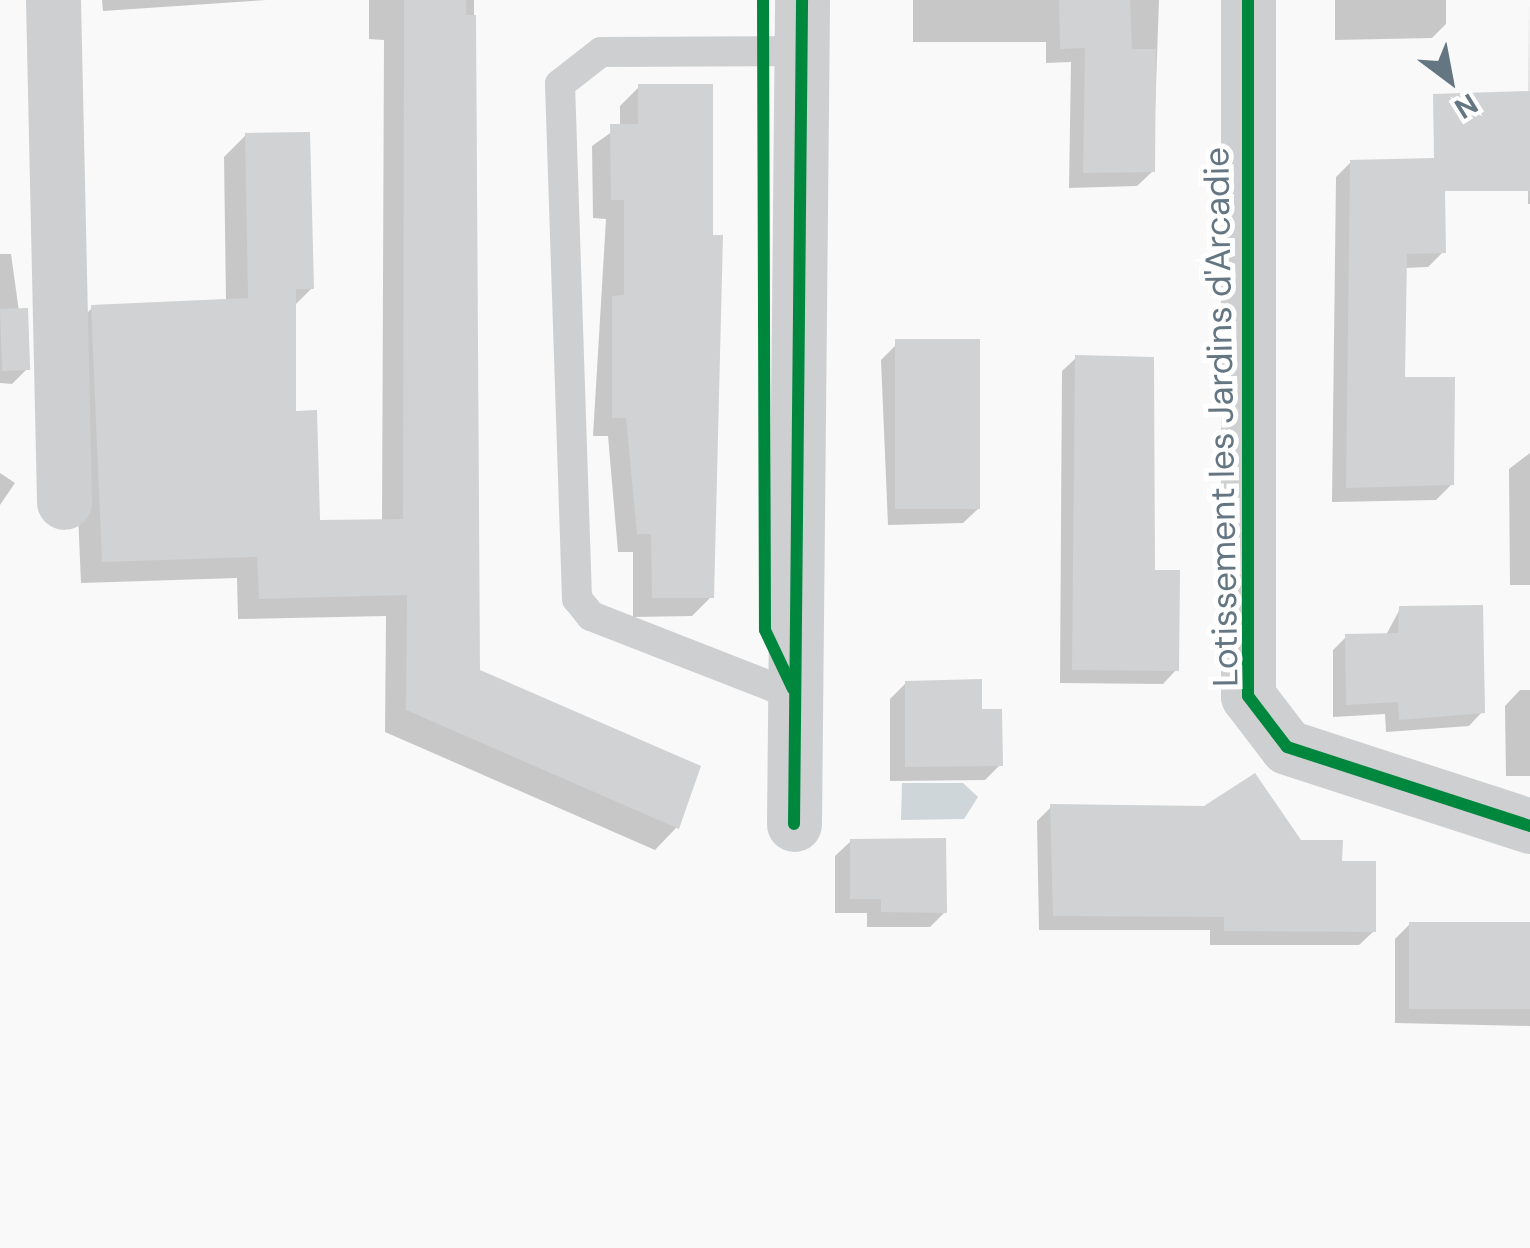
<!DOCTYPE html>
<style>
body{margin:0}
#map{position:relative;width:1530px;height:1248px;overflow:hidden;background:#f9f9f9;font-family:"DM Sans",sans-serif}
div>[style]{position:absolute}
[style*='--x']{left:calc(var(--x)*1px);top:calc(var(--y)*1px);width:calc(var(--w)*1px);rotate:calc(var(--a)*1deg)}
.water>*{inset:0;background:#ced6d9}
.shadow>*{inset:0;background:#0003}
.building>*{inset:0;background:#d0d2d3;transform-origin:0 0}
.lane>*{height:30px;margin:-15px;padding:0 15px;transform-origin:15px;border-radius:15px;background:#cecfd0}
.street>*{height:55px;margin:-27.5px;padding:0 27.5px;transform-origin:27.5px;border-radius:27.5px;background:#cecfd0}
.cycleway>*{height:12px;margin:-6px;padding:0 6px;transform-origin:6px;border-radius:6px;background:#00873e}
span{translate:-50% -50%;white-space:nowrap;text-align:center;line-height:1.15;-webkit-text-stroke:10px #fff;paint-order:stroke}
.street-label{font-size:35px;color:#657683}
.north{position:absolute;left:1400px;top:30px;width:100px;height:100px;-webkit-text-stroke:8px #fff;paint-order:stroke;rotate:148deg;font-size:28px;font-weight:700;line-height:40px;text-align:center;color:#657683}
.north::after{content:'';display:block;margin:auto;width:35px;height:45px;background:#657683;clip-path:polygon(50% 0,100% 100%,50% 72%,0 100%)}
</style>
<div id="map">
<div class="water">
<div style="clip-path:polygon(902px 783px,963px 783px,978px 797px,964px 819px,901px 820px)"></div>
</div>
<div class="shadow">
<div style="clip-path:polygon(102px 0,267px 0,103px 11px)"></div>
<div style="clip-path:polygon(369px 0,474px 0,477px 671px,697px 767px,676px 828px,655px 850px,385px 732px,386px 616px,238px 619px,237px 578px,81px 583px,70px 330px,92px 308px,226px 301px,224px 157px,246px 135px,312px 288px,294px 306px,294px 413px,318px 523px,382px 522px,384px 40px,369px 39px)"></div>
<div style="clip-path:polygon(913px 0,1159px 0,1153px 171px,1137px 186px,1069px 188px,1071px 62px,1046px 63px,1046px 42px,913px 42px)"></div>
<div style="clip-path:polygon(1335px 0,1446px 0,1446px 24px,1432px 38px,1335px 40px)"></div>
<div style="clip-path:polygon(1529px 0,1530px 204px,1528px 204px)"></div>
<div style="clip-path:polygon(639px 87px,711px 597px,692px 616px,633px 617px,633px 552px,618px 552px,608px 436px,593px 436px,606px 219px,593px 218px,592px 146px,620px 126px,620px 106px)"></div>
<div style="clip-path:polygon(1351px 162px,1443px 252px,1428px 267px,1404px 268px,1403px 379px,1452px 484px,1436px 500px,1332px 502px,1336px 177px)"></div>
<div style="clip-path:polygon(0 254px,11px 254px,27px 369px,12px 384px,0 383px)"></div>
<div style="clip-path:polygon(896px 345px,979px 508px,963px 523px,888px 525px,881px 360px)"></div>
<div style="clip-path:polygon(1076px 358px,1152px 572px,1176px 670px,1163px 684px,1060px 683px,1062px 371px)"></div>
<div style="clip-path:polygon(1530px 453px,1530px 585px,1510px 585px,1509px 469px)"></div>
<div style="clip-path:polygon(0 473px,15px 483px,0 505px)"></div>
<div style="clip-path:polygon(1400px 609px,1482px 712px,1469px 726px,1386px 732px,1385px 714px,1333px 717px,1333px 650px,1347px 636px,1386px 635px)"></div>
<div style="clip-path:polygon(906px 683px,980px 712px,1000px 765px,985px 780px,890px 781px,890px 699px)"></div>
<div style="clip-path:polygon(1520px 690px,1530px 690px,1530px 776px,1506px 776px,1505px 706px)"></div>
<div style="clip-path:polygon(1051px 807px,1300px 842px,1340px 864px,1374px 931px,1359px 945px,1210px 945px,1210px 930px,1039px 930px,1037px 821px)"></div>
<div style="clip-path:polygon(851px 841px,945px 912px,930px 927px,867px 927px,867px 913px,835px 913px,835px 856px)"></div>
<div style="clip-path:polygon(1410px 924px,1530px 926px,1530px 1026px,1395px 1023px,1395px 939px)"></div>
</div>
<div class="building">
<div style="clip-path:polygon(404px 0,466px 0,466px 15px,476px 15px,480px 670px,701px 766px,679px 829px,406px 710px,407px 595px,259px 599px,257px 557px,102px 562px,91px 305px,248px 298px,245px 133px,310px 132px,314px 289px,296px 289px,296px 411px,317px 410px,320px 520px,403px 519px)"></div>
<div style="clip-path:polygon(1059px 0,1130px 0,1132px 49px,1156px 49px,1155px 172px,1083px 173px,1085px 48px,1060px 49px)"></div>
<div style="clip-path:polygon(638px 84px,713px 84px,713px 235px,723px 235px,714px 598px,652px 598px,651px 534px,637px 534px,626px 418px,612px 418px,612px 296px,624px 295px,624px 200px,611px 200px,610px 124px,638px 124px)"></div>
<div style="clip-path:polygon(1530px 91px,1530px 191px,1445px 191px,1446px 253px,1407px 254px,1405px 377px,1455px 377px,1454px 485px,1346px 488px,1350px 160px,1434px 158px,1433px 94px)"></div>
<div style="left:28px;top:308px;width:62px;height:28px;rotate:88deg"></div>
<div style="left:980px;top:339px;width:170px;height:85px;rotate:90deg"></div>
<div style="clip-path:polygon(1075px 355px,1154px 357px,1155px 570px,1180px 570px,1179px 671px,1072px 670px)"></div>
<div style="clip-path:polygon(1483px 605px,1485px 713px,1399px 720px,1398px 702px,1346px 705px,1345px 634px,1398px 633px,1399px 606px)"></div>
<div style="clip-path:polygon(982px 679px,982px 709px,1002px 709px,1003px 766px,905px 767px,905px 681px)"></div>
<div style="clip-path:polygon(1255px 773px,1301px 840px,1343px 840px,1342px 861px,1376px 861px,1376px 932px,1224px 931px,1224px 917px,1053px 916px,1050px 804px,1204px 806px)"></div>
<div style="clip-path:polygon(946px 838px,947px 913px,881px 912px,881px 899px,850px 899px,850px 839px)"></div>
<div style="left:1409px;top:922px;width:121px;height:87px"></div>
</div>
<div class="lane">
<div style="--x:796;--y:696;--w:220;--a:-158.7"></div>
<div style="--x:591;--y:616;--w:22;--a:-129"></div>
<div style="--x:577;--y:599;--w:515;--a:-91.89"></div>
<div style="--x:560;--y:84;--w:52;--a:-38"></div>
<div style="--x:601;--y:52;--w:200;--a:-0.3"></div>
</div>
<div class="street">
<div style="--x:53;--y:0;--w:502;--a:88.74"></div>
<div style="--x:1248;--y:0;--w:696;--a:90"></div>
<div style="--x:1248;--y:696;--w:64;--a:52.6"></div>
<div style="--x:1287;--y:747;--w:256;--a:18"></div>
<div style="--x:794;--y:824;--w:824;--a:-89.44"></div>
</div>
<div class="cycleway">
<div style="--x:763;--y:0;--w:630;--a:89.82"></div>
<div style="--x:765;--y:630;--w:65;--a:64.6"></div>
<div style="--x:1248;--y:0;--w:696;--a:90"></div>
<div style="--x:1248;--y:696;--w:64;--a:52.6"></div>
<div style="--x:1287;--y:747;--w:256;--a:18"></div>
<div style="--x:794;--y:824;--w:824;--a:-89.44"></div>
</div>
<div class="street-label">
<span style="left:1221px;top:417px;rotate:-91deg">Lotissement les Jardins d'Arcadie</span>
</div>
<div class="north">N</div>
</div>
